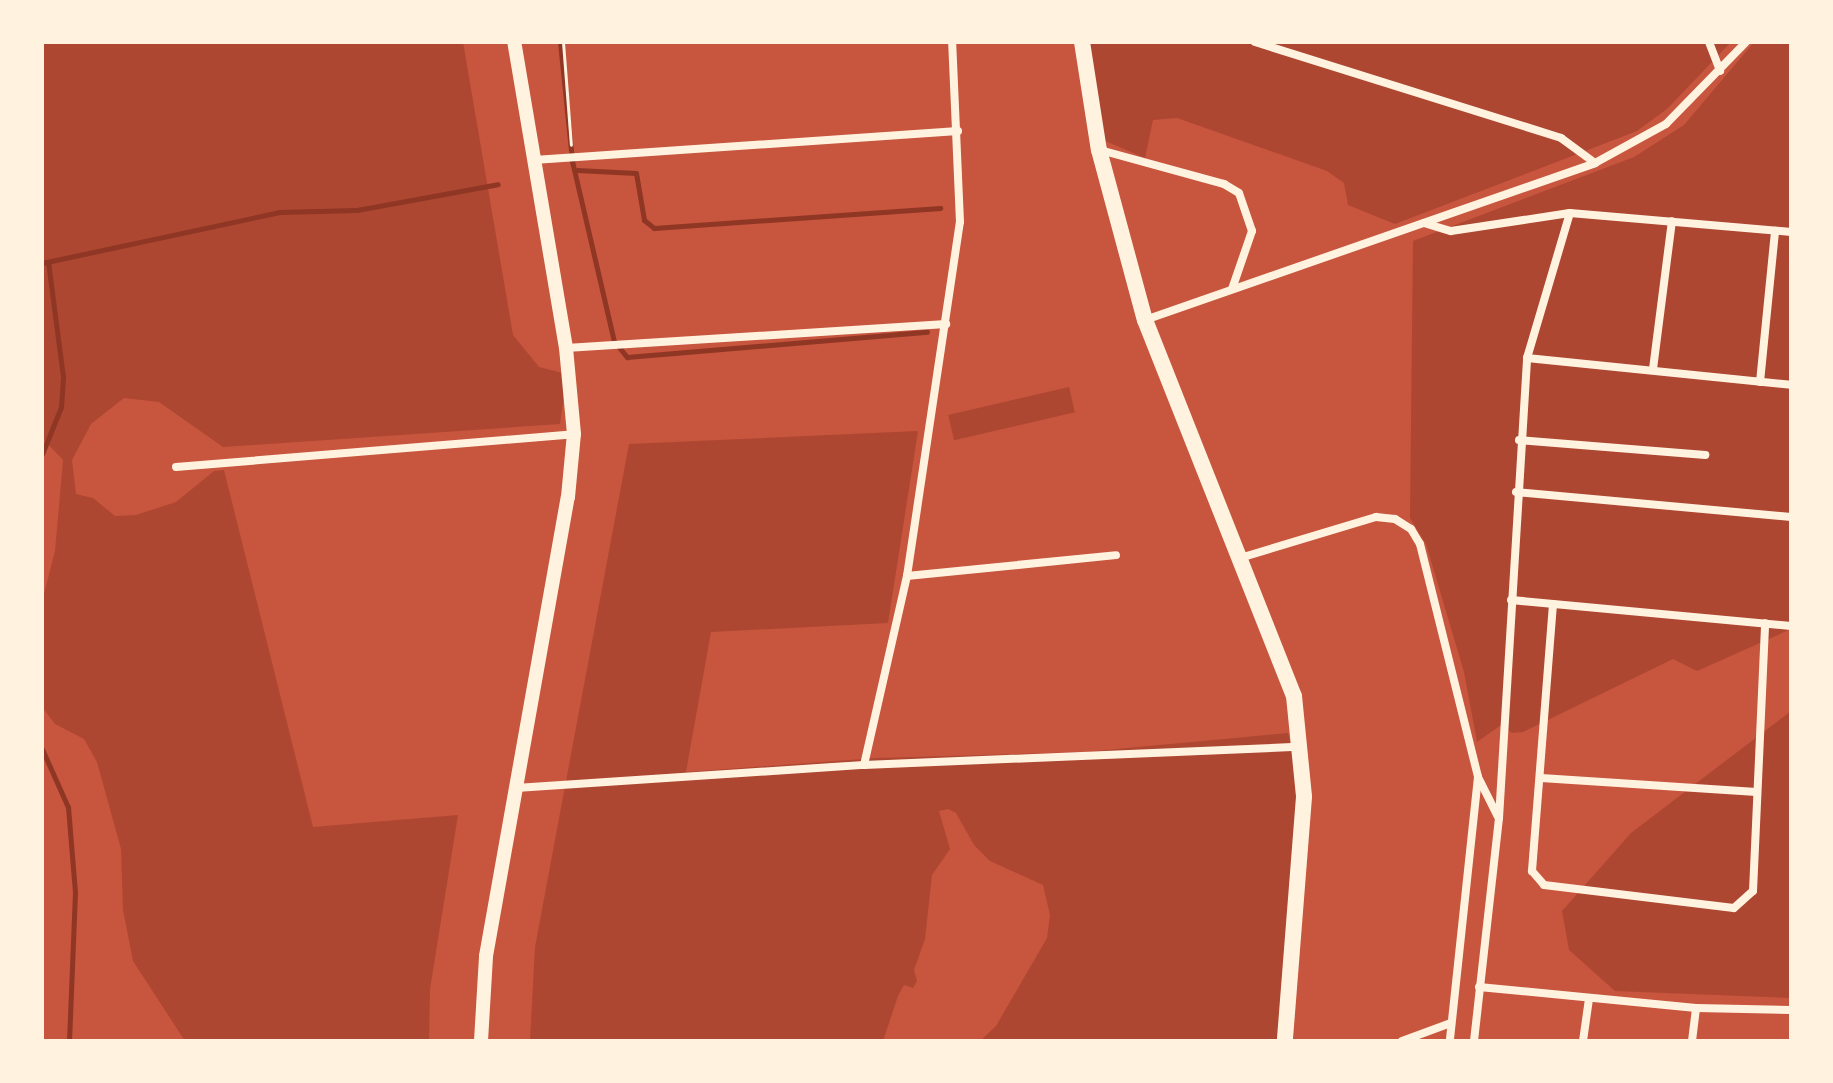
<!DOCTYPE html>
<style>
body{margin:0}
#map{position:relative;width:1833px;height:1083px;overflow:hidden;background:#c8553d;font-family:Poppins,sans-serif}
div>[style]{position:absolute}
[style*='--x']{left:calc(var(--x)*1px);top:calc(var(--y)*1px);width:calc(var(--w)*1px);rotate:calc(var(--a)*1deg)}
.green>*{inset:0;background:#ae4732;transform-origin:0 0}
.stream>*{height:5px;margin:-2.5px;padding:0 2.5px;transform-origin:2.5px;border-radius:2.5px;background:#8f3625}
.path>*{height:3px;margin:-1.5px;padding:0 1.5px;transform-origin:1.5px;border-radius:1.5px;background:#fff3e0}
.minor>*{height:8px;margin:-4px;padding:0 4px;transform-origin:4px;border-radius:4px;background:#fff3e0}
.secondary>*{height:14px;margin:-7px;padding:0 7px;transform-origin:7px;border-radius:7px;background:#fff3e0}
.primary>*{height:16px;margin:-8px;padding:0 8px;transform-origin:8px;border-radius:8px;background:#fff3e0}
span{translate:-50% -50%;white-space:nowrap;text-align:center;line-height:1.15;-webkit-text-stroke:7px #fff3e0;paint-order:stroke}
.frame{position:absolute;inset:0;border:44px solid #fff3e0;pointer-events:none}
</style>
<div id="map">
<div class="green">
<div style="clip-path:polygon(42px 42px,463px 42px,513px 335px,539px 367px,567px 374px,560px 424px,223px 447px,159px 402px,124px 398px,91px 424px,72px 460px,76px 494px,93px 498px,115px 516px,136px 515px,176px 502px,214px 471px,224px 470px,313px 827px,458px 815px,430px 989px,429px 1041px,185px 1041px,133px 961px,123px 910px,121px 849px,97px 762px,84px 739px,55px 724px,42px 707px,42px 602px,55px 551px,63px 460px,42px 438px)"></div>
<div style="clip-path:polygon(1087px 42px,1731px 42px,1667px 109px,1637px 131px,1395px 224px,1348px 205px,1344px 183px,1327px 171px,1177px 118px,1153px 120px,1145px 158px,1103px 140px)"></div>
<div style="clip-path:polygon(1754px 42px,1791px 42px,1791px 629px,1697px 671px,1673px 659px,1523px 732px,1512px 733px,1501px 725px,1477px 742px,1464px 672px,1426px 544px,1410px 518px,1413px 241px,1634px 157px,1684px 125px)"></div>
<div style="left:1069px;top:387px;width:26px;height:124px;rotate:77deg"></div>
<div style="clip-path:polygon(918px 431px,888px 623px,711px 632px,686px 772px,877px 758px,1085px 752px,1288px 733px,1305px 810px,1286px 1041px,980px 1041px,996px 1026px,1047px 938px,1050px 915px,1043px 885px,990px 861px,974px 845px,956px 813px,948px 809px,939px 811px,950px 849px,932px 875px,925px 939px,914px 970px,917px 981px,913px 988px,904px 985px,898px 996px,883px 1041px,530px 1041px,535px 947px,629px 444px)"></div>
<div style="clip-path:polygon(1791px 711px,1791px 998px,1615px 991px,1569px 950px,1562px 911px,1631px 833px)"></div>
</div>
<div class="stream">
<div style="--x:560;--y:42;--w:120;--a:84.2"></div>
<div style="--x:572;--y:161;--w:185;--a:76.9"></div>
<div style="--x:614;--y:341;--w:21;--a:51"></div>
<div style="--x:627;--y:357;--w:301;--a:-4.8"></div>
<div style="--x:577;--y:170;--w:59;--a:2.9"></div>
<div style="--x:636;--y:173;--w:48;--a:80.3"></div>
<div style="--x:644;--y:220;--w:13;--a:39"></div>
<div style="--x:654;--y:228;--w:287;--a:-4"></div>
<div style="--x:42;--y:263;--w:242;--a:-12.1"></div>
<div style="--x:279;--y:212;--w:78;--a:-1.5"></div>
<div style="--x:357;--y:210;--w:143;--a:-10.4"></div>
<div style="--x:42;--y:454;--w:51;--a:-68"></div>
<div style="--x:61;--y:407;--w:30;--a:-86"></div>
<div style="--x:63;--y:377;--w:116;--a:-97.4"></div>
<div style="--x:42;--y:749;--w:64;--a:65.9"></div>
<div style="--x:68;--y:807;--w:85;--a:85.3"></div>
<div style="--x:75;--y:892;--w:149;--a:92.3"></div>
</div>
<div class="path">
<div style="--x:563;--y:42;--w:103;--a:85.6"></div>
</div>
<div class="minor">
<div style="--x:1255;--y:42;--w:321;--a:17.4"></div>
<div style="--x:1561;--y:138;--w:42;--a:36.3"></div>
<div style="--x:1709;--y:42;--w:31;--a:69"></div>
<div style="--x:1100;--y:150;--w:129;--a:15.3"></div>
<div style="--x:1224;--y:184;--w:17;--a:31"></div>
<div style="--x:1239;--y:193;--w:40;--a:71.1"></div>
<div style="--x:1252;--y:231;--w:61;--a:109"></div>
<div style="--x:534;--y:160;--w:425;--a:-3.9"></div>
<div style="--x:1424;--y:223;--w:28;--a:17"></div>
<div style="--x:1451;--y:231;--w:120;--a:-8.6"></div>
<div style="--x:1570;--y:213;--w:222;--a:4.9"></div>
<div style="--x:1145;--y:320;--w:477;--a:-19.2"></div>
<div style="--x:1595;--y:163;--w:81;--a:-28.8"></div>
<div style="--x:1666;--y:124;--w:115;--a:-45.7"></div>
<div style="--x:566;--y:348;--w:381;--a:-3.6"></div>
<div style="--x:1527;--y:358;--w:265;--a:5.8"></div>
<div style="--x:1653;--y:369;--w:149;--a:-82.7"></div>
<div style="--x:1760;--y:382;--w:152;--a:-84.3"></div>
<div style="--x:1519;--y:440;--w:187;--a:4.6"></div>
<div style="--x:176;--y:467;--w:399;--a:-4.7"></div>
<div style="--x:1516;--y:492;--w:276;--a:5.2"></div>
<div style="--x:1240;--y:558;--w:142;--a:-16.8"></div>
<div style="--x:1376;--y:517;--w:19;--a:6"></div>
<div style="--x:1395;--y:519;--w:19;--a:32"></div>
<div style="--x:1411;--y:529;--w:17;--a:59"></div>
<div style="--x:1420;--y:544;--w:240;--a:76"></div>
<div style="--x:1478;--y:777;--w:265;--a:96.1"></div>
<div style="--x:907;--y:576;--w:210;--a:-5.7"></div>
<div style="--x:1511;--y:600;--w:281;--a:5.3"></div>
<div style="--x:1553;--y:604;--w:268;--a:94.5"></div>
<div style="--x:1532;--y:871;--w:18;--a:49"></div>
<div style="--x:1544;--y:885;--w:191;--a:6.9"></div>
<div style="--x:1734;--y:908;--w:25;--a:-42"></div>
<div style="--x:1753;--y:891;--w:268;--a:-87.4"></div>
<div style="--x:864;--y:765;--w:194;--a:-77.2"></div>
<div style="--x:907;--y:576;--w:358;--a:-81.5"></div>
<div style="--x:960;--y:222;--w:180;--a:-92.5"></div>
<div style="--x:1541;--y:778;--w:216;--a:3.7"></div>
<div style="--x:1479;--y:779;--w:42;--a:63.4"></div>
<div style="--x:516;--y:788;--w:349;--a:-3.8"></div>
<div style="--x:864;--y:765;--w:434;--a:-2.4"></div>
<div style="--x:1479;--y:987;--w:218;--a:5.5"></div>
<div style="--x:1696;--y:1008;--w:95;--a:1.2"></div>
<div style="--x:1402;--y:1041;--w:52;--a:-20.2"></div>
<div style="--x:1474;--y:1041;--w:224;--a:-83.6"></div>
<div style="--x:1499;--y:818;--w:461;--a:-86.5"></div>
<div style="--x:1527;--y:358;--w:151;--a:-73.5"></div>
<div style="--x:1583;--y:1041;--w:42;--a:-81.9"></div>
<div style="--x:1692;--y:1041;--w:33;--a:-83"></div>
</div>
<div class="secondary">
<div style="--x:481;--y:1041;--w:85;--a:-86.6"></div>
<div style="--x:486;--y:956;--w:466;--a:-79.9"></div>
<div style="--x:568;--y:497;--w:63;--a:-84.6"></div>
<div style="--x:574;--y:434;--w:86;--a:-95.3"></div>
<div style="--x:566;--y:348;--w:310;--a:-99.6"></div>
</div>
<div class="primary">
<div style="--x:1082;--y:42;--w:109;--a:81.1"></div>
<div style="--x:1099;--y:150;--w:176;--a:74.9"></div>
<div style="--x:1145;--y:320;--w:404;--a:68.4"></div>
<div style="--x:1294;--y:696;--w:101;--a:84.3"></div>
<div style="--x:1304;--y:797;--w:245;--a:94.5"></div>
</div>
<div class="frame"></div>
</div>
